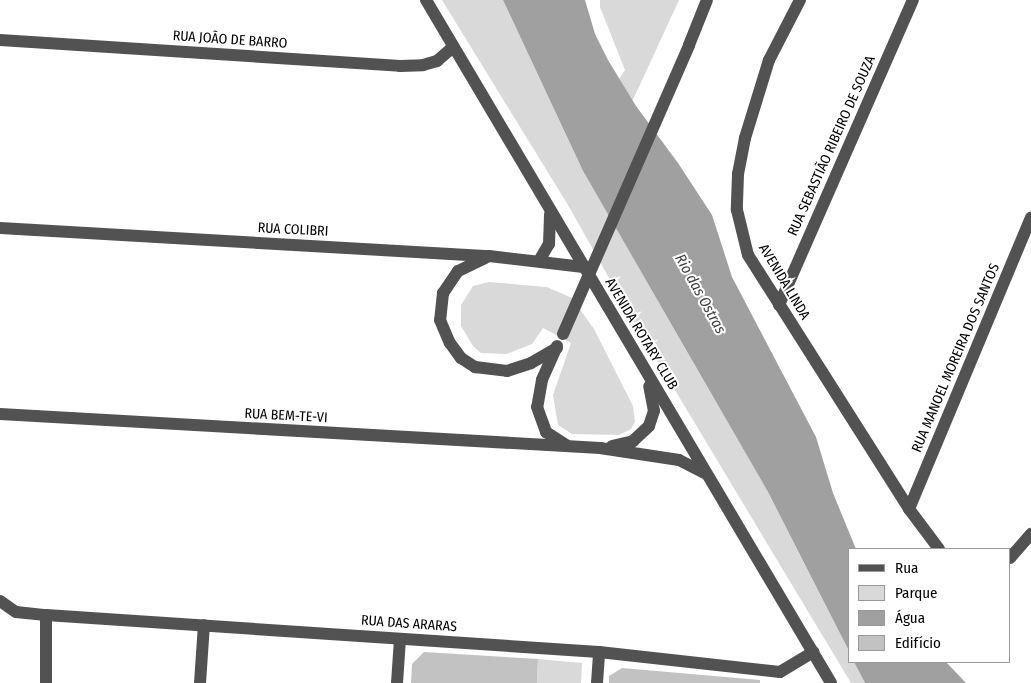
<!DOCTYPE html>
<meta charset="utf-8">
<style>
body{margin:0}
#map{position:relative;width:1031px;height:683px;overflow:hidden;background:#fff;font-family:"Fira Sans Condensed",sans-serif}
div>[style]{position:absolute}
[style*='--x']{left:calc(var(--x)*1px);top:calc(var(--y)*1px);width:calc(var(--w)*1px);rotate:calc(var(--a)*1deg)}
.green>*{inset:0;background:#d9d9d9}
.water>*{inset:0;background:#a0a0a0}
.building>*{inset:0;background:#c2c2c2}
.minor>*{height:12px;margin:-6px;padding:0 6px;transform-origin:6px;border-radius:6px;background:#525252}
.minor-bridge>*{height:12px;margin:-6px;padding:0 6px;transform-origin:6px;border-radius:6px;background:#525252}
span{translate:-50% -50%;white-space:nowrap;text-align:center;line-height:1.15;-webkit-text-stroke:4px #fff;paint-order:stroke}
.street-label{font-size:14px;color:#000}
.water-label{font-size:15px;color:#414141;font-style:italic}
.legend{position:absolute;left:848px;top:548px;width:162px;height:115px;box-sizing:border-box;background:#fff;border:1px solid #999;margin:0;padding:6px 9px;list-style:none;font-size:15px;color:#000}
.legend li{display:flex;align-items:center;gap:10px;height:25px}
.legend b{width:25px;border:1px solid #999}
</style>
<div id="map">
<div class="green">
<div style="clip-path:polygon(442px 0,503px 0,583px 171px,768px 492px,850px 653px,850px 662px,854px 662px,865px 683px,851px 683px,631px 317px,568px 205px)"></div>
<div style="clip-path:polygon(600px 0,679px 0,632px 102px,617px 82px,625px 70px,600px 7px)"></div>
<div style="clip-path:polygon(489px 282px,547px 287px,572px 298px,594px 329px,633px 406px,635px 422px,631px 429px,619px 435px,572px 434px,558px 425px,553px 395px,571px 343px,543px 328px,532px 344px,507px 354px,481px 353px,473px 346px,461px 326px,461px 305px,473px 286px)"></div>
<div style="clip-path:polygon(538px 659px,582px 663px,581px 683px,537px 683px)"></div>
</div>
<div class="water">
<div style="clip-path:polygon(503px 0,585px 0,595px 34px,608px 60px,636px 106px,678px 163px,712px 215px,732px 277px,816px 437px,833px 493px,856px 549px,850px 549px,850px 653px,768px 492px,583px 171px)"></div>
<div style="clip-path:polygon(854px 662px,946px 662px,966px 683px,865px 683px)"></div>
</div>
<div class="building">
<div style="clip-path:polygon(424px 652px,538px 659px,537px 683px,411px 683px,412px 664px)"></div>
<div style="clip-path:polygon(622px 668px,760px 680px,760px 683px,609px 683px,609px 676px)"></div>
</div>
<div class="minor">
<div style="--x:426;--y:0;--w:794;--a:59.33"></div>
<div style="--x:800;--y:0;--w:68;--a:117.3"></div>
<div style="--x:769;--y:60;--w:82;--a:107.1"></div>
<div style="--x:745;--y:138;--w:37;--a:101"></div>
<div style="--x:738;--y:174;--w:36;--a:92"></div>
<div style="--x:737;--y:210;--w:46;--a:76.3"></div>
<div style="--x:748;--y:255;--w:301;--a:57.6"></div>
<div style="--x:909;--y:509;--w:50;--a:53.1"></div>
<div style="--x:0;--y:40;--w:401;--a:3.7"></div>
<div style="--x:400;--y:66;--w:23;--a:-2"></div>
<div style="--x:423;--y:65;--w:15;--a:-16"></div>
<div style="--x:437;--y:61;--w:20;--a:-41"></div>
<div style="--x:689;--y:45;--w:48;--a:-68.2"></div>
<div style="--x:0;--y:228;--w:490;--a:3.3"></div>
<div style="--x:489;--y:256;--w:95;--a:6.7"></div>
<div style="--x:485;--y:258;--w:30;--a:154"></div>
<div style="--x:458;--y:271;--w:27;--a:124"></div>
<div style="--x:443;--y:293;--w:27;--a:96"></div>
<div style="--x:440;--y:320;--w:25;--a:67"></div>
<div style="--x:450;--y:343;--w:19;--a:54"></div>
<div style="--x:461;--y:358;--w:17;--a:33"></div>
<div style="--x:475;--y:367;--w:32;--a:7"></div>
<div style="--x:507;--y:371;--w:25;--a:-18"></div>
<div style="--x:531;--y:363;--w:30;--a:-30"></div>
<div style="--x:539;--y:261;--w:20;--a:-60"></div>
<div style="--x:549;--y:244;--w:30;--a:-88"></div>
<div style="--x:779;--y:305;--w:333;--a:-66.3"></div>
<div style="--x:557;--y:346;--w:37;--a:114"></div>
<div style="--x:542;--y:380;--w:27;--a:100"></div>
<div style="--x:537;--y:407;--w:27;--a:70"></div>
<div style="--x:546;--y:432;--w:24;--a:33"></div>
<div style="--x:0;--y:414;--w:601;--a:3.24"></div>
<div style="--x:600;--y:448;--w:80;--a:8.6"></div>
<div style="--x:679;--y:460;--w:29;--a:27"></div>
<div style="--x:612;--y:446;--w:22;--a:-13"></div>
<div style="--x:633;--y:441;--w:22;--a:-43"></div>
<div style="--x:649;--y:426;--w:16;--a:-72"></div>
<div style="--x:654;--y:411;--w:25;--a:-101"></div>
<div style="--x:909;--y:509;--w:316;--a:-67.3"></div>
<div style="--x:1010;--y:558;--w:32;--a:-49"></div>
<div style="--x:0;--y:601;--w:19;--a:35"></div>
<div style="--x:16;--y:612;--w:30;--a:6"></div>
<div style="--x:46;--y:615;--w:554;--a:3.83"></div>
<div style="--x:599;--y:652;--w:182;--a:6.3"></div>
<div style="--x:780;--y:672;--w:39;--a:-31"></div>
<div style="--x:46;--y:683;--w:68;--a:-90"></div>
<div style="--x:200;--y:683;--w:58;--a:-86.1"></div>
<div style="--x:397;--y:683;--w:44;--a:-86.1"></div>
<div style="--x:597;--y:683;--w:31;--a:-86"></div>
</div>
<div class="minor-bridge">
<div style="--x:563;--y:334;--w:315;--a:-66.4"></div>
</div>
<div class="street-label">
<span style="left:230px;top:40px;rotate:4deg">RUA JOÃO DE BARRO</span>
<span style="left:832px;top:146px;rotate:-66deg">RUA SEBASTIÃO RIBEIRO DE SOUZA</span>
<span style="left:293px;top:230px;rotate:3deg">RUA COLIBRI</span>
<span style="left:784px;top:282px;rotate:59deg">AVENIDA LINDA</span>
<span style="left:641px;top:334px;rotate:59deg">AVENIDA ROTARY CLUB</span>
<span style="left:956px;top:358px;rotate:-67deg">RUA MANOEL MOREIRA DOS SANTOS</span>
<span style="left:286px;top:416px;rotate:3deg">RUA BEM-TE-VI</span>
<span style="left:409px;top:624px;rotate:4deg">RUA DAS ARARAS</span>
</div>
<div class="water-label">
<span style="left:700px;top:294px;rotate:61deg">Rio das Ostras</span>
</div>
<ul class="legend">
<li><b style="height:6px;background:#525252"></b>Rua</li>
<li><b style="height:14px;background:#d9d9d9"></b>Parque</li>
<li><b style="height:14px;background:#a0a0a0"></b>Água</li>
<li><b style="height:14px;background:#c2c2c2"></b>Edifício</li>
</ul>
</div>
